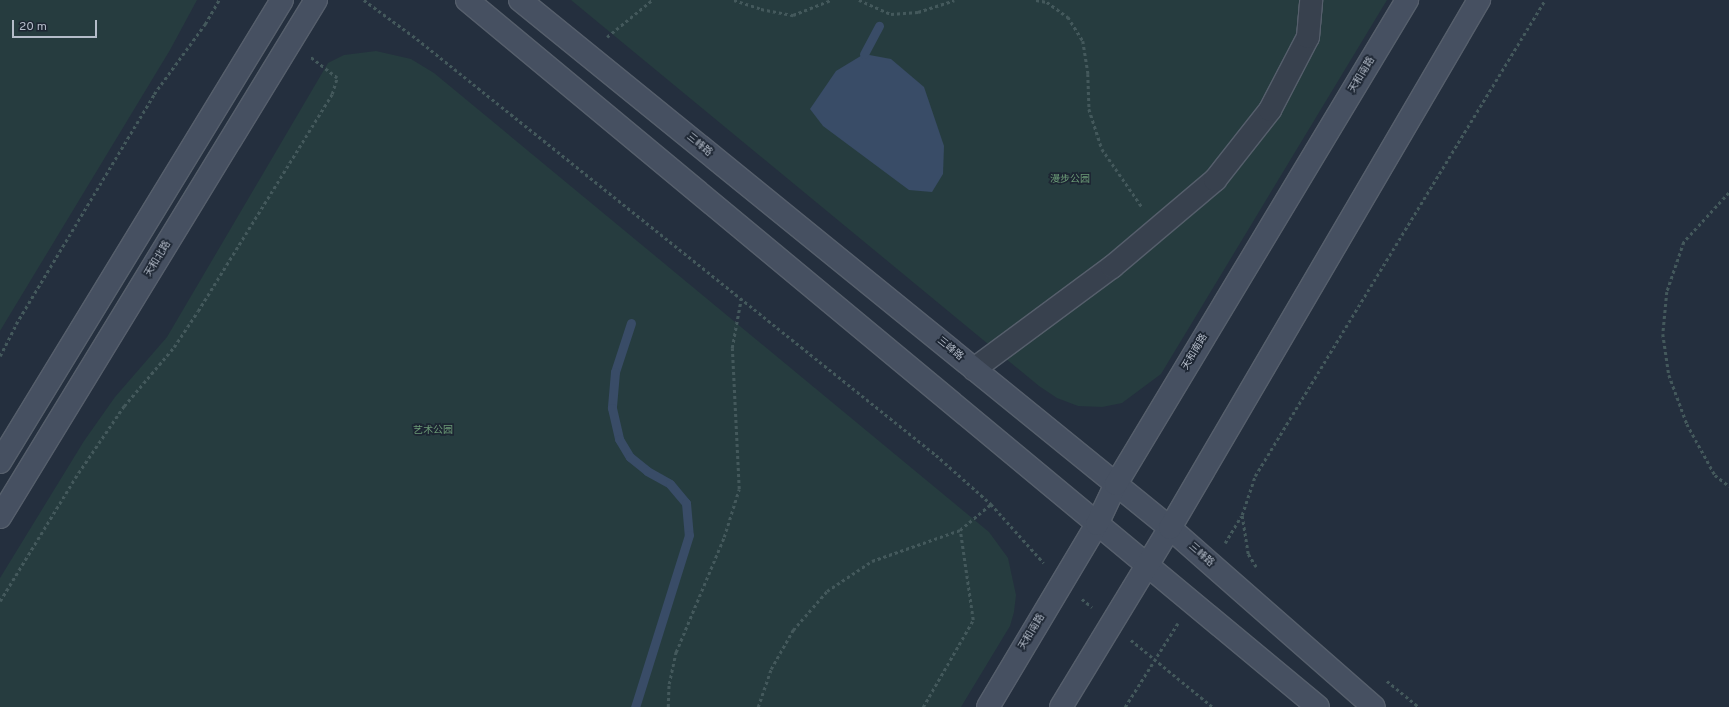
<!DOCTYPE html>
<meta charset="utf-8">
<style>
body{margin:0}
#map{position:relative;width:1729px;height:707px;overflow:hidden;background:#242f3e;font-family:Overpass,"Noto Sans SC",sans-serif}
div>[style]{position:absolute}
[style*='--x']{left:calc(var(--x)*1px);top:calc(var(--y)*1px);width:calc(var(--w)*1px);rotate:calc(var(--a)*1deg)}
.green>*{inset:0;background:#263c3f}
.water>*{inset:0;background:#394c67}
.stream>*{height:9px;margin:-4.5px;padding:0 4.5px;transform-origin:4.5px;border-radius:4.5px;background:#394c67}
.path>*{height:2.5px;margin-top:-1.25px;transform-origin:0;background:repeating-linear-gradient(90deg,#44595c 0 3px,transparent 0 6px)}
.roads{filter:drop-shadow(1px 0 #565f6c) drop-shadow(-1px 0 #565f6c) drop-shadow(0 1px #565f6c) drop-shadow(0 -1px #565f6c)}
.street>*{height:22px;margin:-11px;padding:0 11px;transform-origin:11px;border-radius:11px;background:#38414e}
.secondary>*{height:22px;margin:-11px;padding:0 11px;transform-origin:11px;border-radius:11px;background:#465061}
span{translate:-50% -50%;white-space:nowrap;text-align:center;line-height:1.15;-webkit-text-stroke:3.5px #1d2633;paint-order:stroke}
.street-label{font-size:10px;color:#b4bcc9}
.park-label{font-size:10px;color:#6b9a76}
.scale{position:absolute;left:12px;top:20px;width:85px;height:18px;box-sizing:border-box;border:2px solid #b4bcc9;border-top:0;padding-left:5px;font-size:12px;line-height:14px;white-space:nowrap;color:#b4bcc9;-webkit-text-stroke:3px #1d2633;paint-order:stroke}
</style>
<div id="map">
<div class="green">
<div style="clip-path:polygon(0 0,197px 0,170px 50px,0 331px)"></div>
<div style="clip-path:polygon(571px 0,1387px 0,1161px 374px,1122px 403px,1102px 407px,1078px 406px,1057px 398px,1039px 386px)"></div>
<div style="clip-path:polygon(376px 51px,411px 59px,434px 73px,989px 532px,1008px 558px,1016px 595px,1014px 612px,1010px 626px,961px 707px,0 707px,0 578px,84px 441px,115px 397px,167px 337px,328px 63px,344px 55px)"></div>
</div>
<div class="water">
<div style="clip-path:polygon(864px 54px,891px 59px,924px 87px,944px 146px,943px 174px,932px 192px,909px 190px,823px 126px,810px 109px,836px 71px)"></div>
</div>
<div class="stream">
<div style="--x:864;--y:54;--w:32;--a:-62"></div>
<div style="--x:631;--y:323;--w:52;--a:108.1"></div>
<div style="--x:615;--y:372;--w:36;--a:95"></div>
<div style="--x:612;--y:408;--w:32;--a:77"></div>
<div style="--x:619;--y:439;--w:21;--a:59"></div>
<div style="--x:630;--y:457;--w:22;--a:39"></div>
<div style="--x:647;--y:471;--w:26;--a:29"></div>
<div style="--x:670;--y:484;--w:25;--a:50"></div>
<div style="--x:686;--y:503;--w:32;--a:85"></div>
<div style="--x:689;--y:535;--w:180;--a:107.4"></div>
</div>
<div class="path">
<div style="--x:364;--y:0;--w:66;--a:36.3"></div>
<div style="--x:417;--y:39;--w:665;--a:38.71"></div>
<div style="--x:936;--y:455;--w:74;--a:41.7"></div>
<div style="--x:991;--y:504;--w:79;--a:48.1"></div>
<div style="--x:734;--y:0;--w:28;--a:18"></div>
<div style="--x:761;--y:9;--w:33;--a:11"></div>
<div style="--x:793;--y:15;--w:41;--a:-21.5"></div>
<div style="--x:859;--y:0;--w:35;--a:24"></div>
<div style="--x:891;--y:14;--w:27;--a:-4"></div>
<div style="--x:918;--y:12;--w:38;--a:-18"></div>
<div style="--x:1036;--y:0;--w:11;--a:10"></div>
<div style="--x:1047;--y:2;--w:26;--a:36"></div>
<div style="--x:1068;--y:17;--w:28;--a:58"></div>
<div style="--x:1083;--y:41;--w:33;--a:81"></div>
<div style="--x:1088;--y:74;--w:35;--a:88"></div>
<div style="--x:1089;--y:109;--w:42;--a:72"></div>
<div style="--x:1102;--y:149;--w:70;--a:55.4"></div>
<div style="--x:607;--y:37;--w:58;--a:-39.4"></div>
<div style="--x:1729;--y:193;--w:67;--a:132.6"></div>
<div style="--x:1684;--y:242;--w:53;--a:108.8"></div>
<div style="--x:1667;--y:292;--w:42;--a:95.4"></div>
<div style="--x:1663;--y:334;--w:41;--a:81.7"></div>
<div style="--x:1669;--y:375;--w:52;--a:69.8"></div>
<div style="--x:1687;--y:424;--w:58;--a:61.2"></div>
<div style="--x:1715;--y:475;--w:18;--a:38"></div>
<div style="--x:0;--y:356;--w:36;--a:-63"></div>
<div style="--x:16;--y:324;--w:268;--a:-59"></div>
<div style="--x:154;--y:94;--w:87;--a:-53.9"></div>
<div style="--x:205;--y:24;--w:28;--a:-60"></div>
<div style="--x:1225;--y:543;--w:31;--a:-59"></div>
<div style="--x:1256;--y:567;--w:15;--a:-122"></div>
<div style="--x:1248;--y:554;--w:39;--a:-99"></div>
<div style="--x:1242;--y:515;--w:41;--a:-71.6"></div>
<div style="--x:1255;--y:476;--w:557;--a:-58.65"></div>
<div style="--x:1082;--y:599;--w:13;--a:39"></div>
<div style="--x:0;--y:601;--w:144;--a:-58.6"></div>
<div style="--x:75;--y:478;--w:87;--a:-55.8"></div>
<div style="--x:124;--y:406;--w:77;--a:-49.7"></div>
<div style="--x:174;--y:347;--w:43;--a:-56.3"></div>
<div style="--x:198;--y:311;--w:255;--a:-58.3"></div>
<div style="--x:332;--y:94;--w:17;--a:-73"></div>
<div style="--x:337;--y:78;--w:34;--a:-142"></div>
<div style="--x:1131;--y:640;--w:106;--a:39.3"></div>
<div style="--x:1387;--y:681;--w:41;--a:39.1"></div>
<div style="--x:668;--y:707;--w:23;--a:-88"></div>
<div style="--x:669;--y:684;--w:33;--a:-78"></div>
<div style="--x:676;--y:652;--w:125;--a:-67.3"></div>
<div style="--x:724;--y:537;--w:50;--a:-72.6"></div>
<div style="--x:739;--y:489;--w:141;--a:-92.8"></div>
<div style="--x:732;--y:348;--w:50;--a:-79.6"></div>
<div style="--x:758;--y:707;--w:40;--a:-71.1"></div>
<div style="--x:771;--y:669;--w:45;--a:-60.6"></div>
<div style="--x:793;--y:630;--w:52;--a:-48.9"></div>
<div style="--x:827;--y:591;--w:54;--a:-33.7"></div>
<div style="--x:872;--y:561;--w:93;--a:-19.4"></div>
<div style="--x:960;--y:530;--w:40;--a:-40"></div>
<div style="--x:923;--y:707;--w:100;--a:-60.1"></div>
<div style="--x:973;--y:620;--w:91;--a:-98.2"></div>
<div style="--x:1125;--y:707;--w:99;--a:-57.8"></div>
</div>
<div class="roads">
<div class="street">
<div style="--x:974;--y:369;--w:172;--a:-36.5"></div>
<div style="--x:1112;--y:267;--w:135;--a:-40.2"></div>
<div style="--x:1215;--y:180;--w:89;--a:-51.8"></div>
<div style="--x:1270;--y:110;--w:82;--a:-62.5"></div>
<div style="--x:1308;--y:37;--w:37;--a:-85"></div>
</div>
<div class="secondary">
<div style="--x:467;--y:0;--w:1106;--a:39.72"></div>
<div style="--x:520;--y:0;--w:837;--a:39.09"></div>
<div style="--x:1170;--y:528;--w:271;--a:41.3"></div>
<div style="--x:0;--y:462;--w:541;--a:-58.6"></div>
<div style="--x:0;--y:517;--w:606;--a:-58.57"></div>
<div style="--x:988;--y:707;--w:213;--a:-59.2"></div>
<div style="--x:1097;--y:524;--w:44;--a:-64.6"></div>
<div style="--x:1116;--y:484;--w:565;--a:-58.98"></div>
<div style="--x:1061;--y:707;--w:210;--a:-58.7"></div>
<div style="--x:1170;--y:528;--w:612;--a:-59.66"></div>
</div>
</div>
<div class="street-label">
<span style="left:1362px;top:75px;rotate:-59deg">天和南路</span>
<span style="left:699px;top:145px;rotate:39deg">三峰路</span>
<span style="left:158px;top:259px;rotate:-59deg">天和北路</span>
<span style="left:950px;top:349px;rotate:39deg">三峰路</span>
<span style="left:1195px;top:352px;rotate:-59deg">天和南路</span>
<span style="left:1201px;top:555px;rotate:41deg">三峰路</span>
<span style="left:1032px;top:632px;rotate:-59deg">天和南路</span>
</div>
<div class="park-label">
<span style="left:1070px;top:180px">漫步公园</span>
<span style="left:433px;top:431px">艺术公园</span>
</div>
<div class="scale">20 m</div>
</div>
